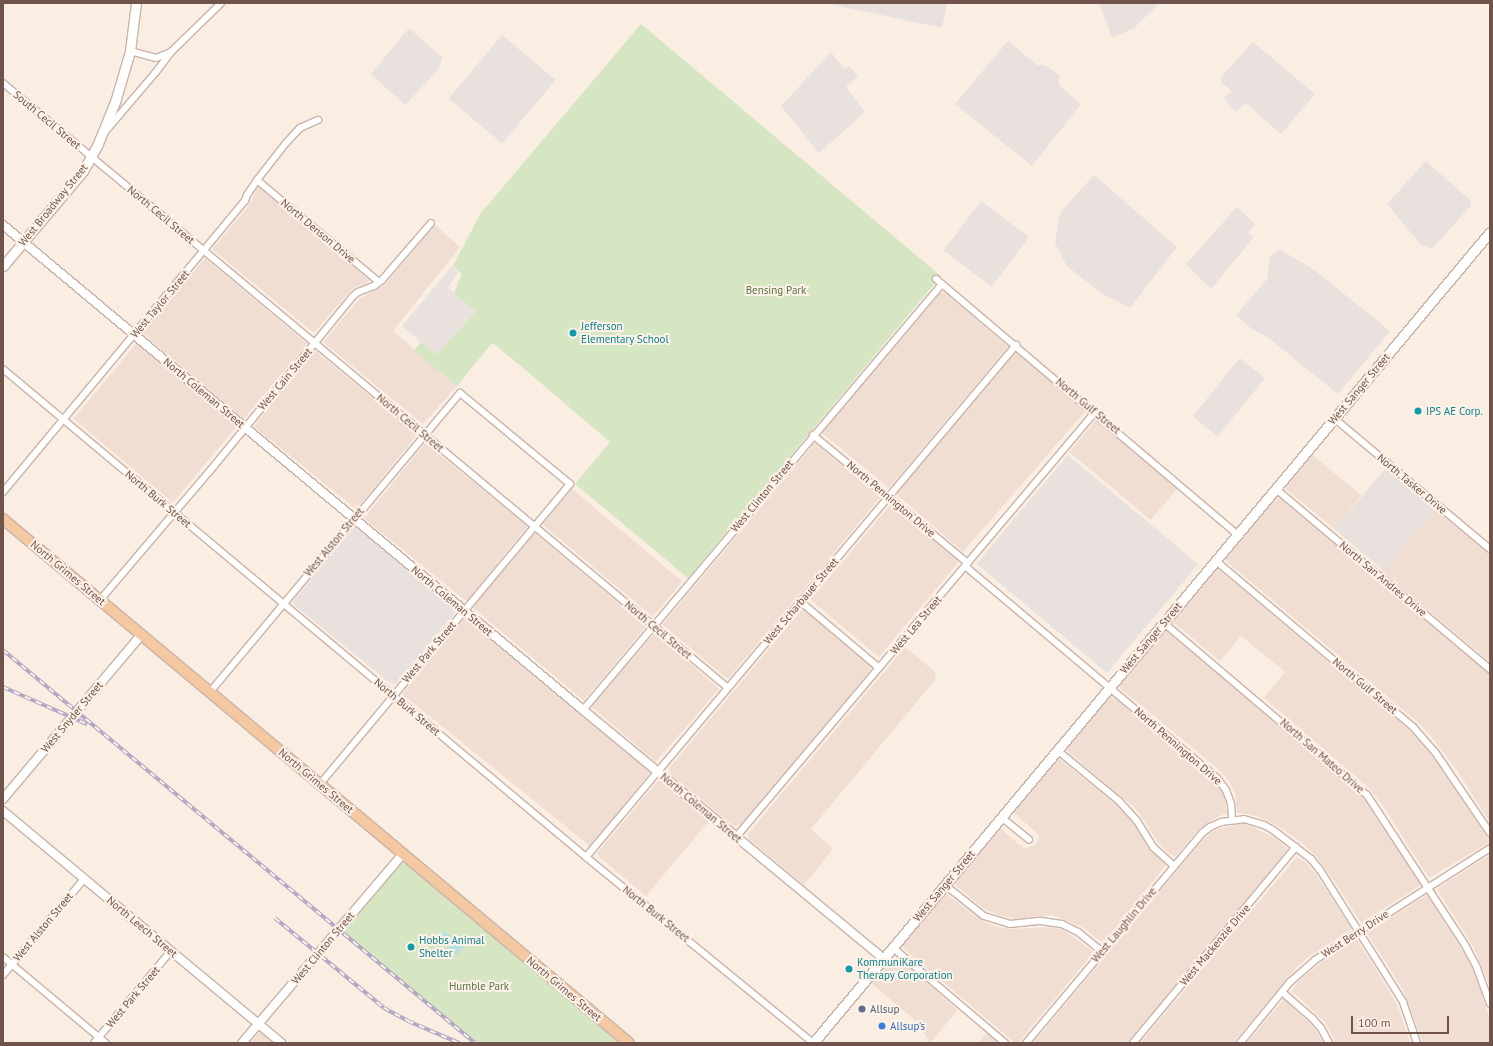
<!DOCTYPE html>
<style>
body{margin:0}
#map{position:relative;width:1493px;height:1046px;overflow:hidden;background:#faeee3;font-family:"PT Sans",sans-serif}
div>[style]{position:absolute}
[style*='--x']{left:calc(var(--x)*1px);top:calc(var(--y)*1px);width:calc(var(--w)*1px);rotate:calc(var(--a)*1deg)}
.residential>*{inset:0;background:#f1ded2;transform-origin:0 0}
.industrial>*{inset:0;background:#e9e1dd;transform-origin:0 0}
.green>*{inset:0;background:#d6e6c3}
.water>*{inset:0;background:#b9e2e2}
.roads{filter:drop-shadow(1px 0 #cab4aa) drop-shadow(-1px 0 #cab4aa) drop-shadow(0 1px #cab4aa) drop-shadow(0 -1px #cab4aa)}
.minor>*{height:6px;margin:-3px;padding:0 3px;transform-origin:3px;border-radius:3px;background:#fff}
.tertiary>*{height:8px;margin:-4px;padding:0 4px;transform-origin:4px;border-radius:4px;background:#fff}
.secondary>*{height:9px;margin:-4.5px;padding:0 4.5px;transform-origin:4.5px;border-radius:4.5px;background:#fff}
.primary>*{height:10px;margin:-5px;padding:0 5px;transform-origin:5px;border-radius:5px;background:#f4c8a0}
.rail>*{height:3.5px;margin-top:-1.75px;transform-origin:0;background:repeating-linear-gradient(90deg,#fdf2e8 0 6px,#afa3c2 0 12px);box-sizing:border-box;border-block:1px solid #afa3c2}
.dots>*{width:11px;height:11px;translate:-50% -50%;box-sizing:border-box;border:2px solid #fdf2e8;border-radius:50%}
span{translate:-50% -50%;white-space:nowrap;text-align:center;line-height:1.15;-webkit-text-stroke:4px #fdf2e8;paint-order:stroke}
.street-label{font-size:11px;color:#70534b}
.park-label{font-size:11px;color:#5a7544}
.culture-label{font-size:11px;color:#0d838f}
.left{translate:0 -50%;text-align:left}
.service-label{font-size:11px;color:#4e5e75}
.shop-label{font-size:11px;color:#366cbe}
.frame{position:absolute;inset:0;border:4px solid #70534b;pointer-events:none}
.scale{position:absolute;left:1351px;top:1016px;width:98px;height:18px;box-sizing:border-box;border:2px solid #70534b;border-top:0;padding-left:5px;font-size:12px;line-height:14px;white-space:nowrap;color:#70534b;-webkit-text-stroke:3px #fdf2e8;paint-order:stroke}
</style>
<div id="map">
<div class="residential">
<div style="clip-path:polygon(258px 186px,369px 280px,366px 284px,355px 287px,349px 292px,314px 333px,212px 249px,248px 207px)"></div>
<div style="clip-path:polygon(435px 225px,460px 247px,393px 331px,457px 386px,423px 424px,323px 342px,360px 298px,385px 285px)"></div>
<div style="left:205px;top:258px;width:133px;height:98px;rotate:40deg"></div>
<div style="clip-path:polygon(941px 292px,946px 293px,1008px 347px,889px 488px,822px 433px)"></div>
<div style="left:137px;top:343px;width:130px;height:99px;rotate:40deg"></div>
<div style="left:315px;top:351px;width:132px;height:97px;rotate:39deg"></div>
<div style="left:1017px;top:351px;width:91px;height:187px;rotate:41deg"></div>
<div style="left:1097px;top:419px;width:106px;height:43px;rotate:40deg"></div>
<div style="left:425px;top:443px;width:132px;height:97px;rotate:39deg"></div>
<div style="left:815px;top:443px;width:85px;height:237px;rotate:40deg"></div>
<div style="left:1312px;top:455px;width:64px;height:43px;rotate:39deg"></div>
<div style="left:572px;top:489px;width:144px;height:46px;rotate:40deg"></div>
<div style="clip-path:polygon(1277px 497px,1282px 500px,1490px 674px,1490px 823px,1457px 770px,1430px 735px,1419px 723px,1226px 561px,1226px 558px)"></div>
<div style="left:891px;top:504px;width:89px;height:125px;rotate:40deg"></div>
<div style="clip-path:polygon(1435px 509px,1490px 555px,1490px 662px,1382px 572px)"></div>
<div style="left:535px;top:533px;width:145px;height:97px;rotate:40deg"></div>
<div style="clip-path:polygon(1218px 569px,1411px 731px,1427px 748px,1456px 789px,1489px 841px,1488px 843px,1429px 878px,1381px 803px,1369px 788px,1264px 698px,1285px 672px,1241px 636px,1220px 661px,1172px 621px,1215px 570px)"></div>
<div style="clip-path:polygon(805px 610px,870px 664px,871px 670px,741px 825px,734px 826px,670px 774px,669px 768px,801px 611px)"></div>
<div style="left:464px;top:618px;width:242px;height:98px;rotate:39deg"></div>
<div style="clip-path:polygon(1165px 630px,1352px 785px,1368px 804px,1421px 885px,1361px 923px,1335px 882px,1315px 855px,1297px 839px,1273px 823px,1253px 815px,1237px 813px,1235px 793px,1229px 781px,1216px 767px,1120px 688px,1121px 683px)"></div>
<div style="left:655px;top:633px;width:85px;height:97px;rotate:41deg"></div>
<div style="clip-path:polygon(905px 647px,933px 670px,936px 675px,935px 680px,811px 829px,833px 849px,804px 885px,749px 839px,748px 834px)"></div>
<div style="clip-path:polygon(1110px 697px,1114px 697px,1216px 783px,1222px 790px,1225px 799px,1227px 813px,1213px 819px,1199px 829px,1175px 857px,1167px 852px,1158px 842px,1137px 810px,1068px 752px,1067px 748px)"></div>
<div style="clip-path:polygon(1059px 759px,1125px 811px,1149px 847px,1166px 865px,1103px 943px,1082px 927px,1053px 915px,1015px 919px,996px 914px,983px 908px,956px 885px,955px 882px,1000px 828px,1023px 848px,1027px 848px,1035px 845px,1039px 838px,1038px 834px,1013px 812px,1053px 764px)"></div>
<div style="clip-path:polygon(660px 781px,709px 821px,646px 896px,599px 857px,597px 853px,657px 782px)"></div>
<div style="clip-path:polygon(1240px 824px,1248px 825px,1274px 837px,1288px 849px,1128px 1043px,1033px 1043px,1203px 840px,1212px 832px,1219px 829px)"></div>
<div style="clip-path:polygon(1490px 855px,1490px 986px,1473px 946px,1438px 891px,1438px 888px)"></div>
<div style="clip-path:polygon(1297px 857px,1304px 861px,1315px 873px,1352px 929px,1310px 956px,1297px 967px,1233px 1043px,1140px 1043px)"></div>
<div style="clip-path:polygon(946px 894px,986px 923px,998px 927px,1012px 929px,1053px 927px,1063px 930px,1094px 952px,1018px 1043px,1015px 1043px,903px 948px,903px 945px)"></div>
<div style="clip-path:polygon(1427px 895px,1465px 954px,1475px 973px,1490px 1020px,1490px 1043px,1423px 1043px,1403px 990px,1367px 933px)"></div>
<div style="clip-path:polygon(1357px 939px,1397px 1004px,1410px 1043px,1336px 1043px,1324px 1021px,1292px 991px,1298px 982px,1322px 962px)"></div>
<div style="clip-path:polygon(897px 957px,958px 1010px,930px 1043px,918px 1023px,871px 983px,892px 958px)"></div>
<div style="clip-path:polygon(1284px 999px,1315px 1028px,1323px 1043px,1247px 1043px)"></div>
<div style="clip-path:polygon(260px 1032px,263px 1033px,275px 1043px,250px 1043px)"></div>
<div style="clip-path:polygon(987px 1033px,999px 1043px,979px 1043px)"></div>
</div>
<div class="industrial">
<div style="clip-path:polygon(825px 3px,947px 3px,942px 28px)"></div>
<div style="clip-path:polygon(1099px 3px,1158px 3px,1159px 4px,1133px 29px,1112px 37px)"></div>
<div style="clip-path:polygon(409px 28px,443px 58px,437px 71px,405px 105px,371px 74px)"></div>
<div style="left:502px;top:35px;width:70px;height:83px;rotate:40deg"></div>
<div style="clip-path:polygon(1008px 41px,1037px 65px,1045px 65px,1059px 75px,1059px 85px,1081px 104px,1032px 166px,955px 104px)"></div>
<div style="clip-path:polygon(1253px 42px,1315px 94px,1281px 134px,1246px 103px,1235px 112px,1224px 98px,1232px 91px,1221px 82px,1222px 76px)"></div>
<div style="clip-path:polygon(831px 52px,844px 69px,849px 66px,858px 76px,846px 87px,865px 112px,819px 153px,781px 106px)"></div>
<div style="clip-path:polygon(1426px 161px,1471px 201px,1471px 205px,1432px 249px,1421px 245px,1387px 204px)"></div>
<div style="clip-path:polygon(1094px 175px,1177px 247px,1130px 308px,1101px 293px,1067px 266px,1055px 243px,1060px 213px)"></div>
<div style="left:981px;top:201px;width:60px;height:62px;rotate:37deg"></div>
<div style="clip-path:polygon(1237px 207px,1255px 224px,1248px 233px,1254px 237px,1211px 289px,1186px 264px)"></div>
<div style="clip-path:polygon(1279px 249px,1313px 269px,1390px 331px,1338px 394px,1266px 336px,1253px 330px,1236px 315px,1267px 279px,1270px 256px)"></div>
<div style="clip-path:polygon(452px 266px,458px 272px,448px 288px,475px 310px,437px 356px,402px 326px)"></div>
<div style="left:1240px;top:358px;width:32px;height:75px;rotate:39deg"></div>
<div style="left:1068px;top:455px;width:170px;height:142px;rotate:40deg"></div>
<div style="left:1386px;top:468px;width:64px;height:80px;rotate:40deg"></div>
<div style="clip-path:polygon(356px 526px,455px 610px,454px 614px,397px 683px,393px 684px,390px 683px,293px 604px,293px 601px)"></div>
</div>
<div class="green">
<div style="clip-path:polygon(641px 24px,941px 276px,688px 578px,575px 484px,610px 442px,523px 368px,494px 344px,491px 344px,457px 386px,414px 351px,421px 342px,437px 355px,475px 311px,454px 293px,462px 274px,453px 266px,480px 214px)"></div>
<div style="clip-path:polygon(401px 863px,407px 865px,618px 1041px,616px 1043px,474px 1043px,341px 932px)"></div>
</div>
<div class="water">
<div style="clip-path:polygon(445px 931px,457px 941px,464px 933px,471px 939px,457px 955px,438px 939px)"></div>
</div>
<div class="roads">
<div class="minor">
<div style="--x:130;--y:51;--w:27;--a:15"></div>
<div style="--x:156;--y:58;--w:16;--a:-22"></div>
<div style="--x:171;--y:52;--w:70;--a:-44.4"></div>
<div style="--x:3;--y:83;--w:944;--a:39.84"></div>
<div style="--x:104;--y:133;--w:80;--a:-49.6"></div>
<div style="--x:156;--y:72;--w:25;--a:-53"></div>
<div style="--x:257;--y:180;--w:159;--a:39.9"></div>
<div style="--x:936;--y:279;--w:396;--a:40.3"></div>
<div style="--x:3;--y:369;--w:760;--a:39.93"></div>
<div style="--x:586;--y:857;--w:293;--a:39.3"></div>
<div style="--x:1335;--y:419;--w:202;--a:40"></div>
<div style="--x:813;--y:435;--w:201;--a:39.6"></div>
<div style="--x:1276;--y:489;--w:280;--a:40.1"></div>
<div style="--x:3;--y:492;--w:378;--a:-50.3"></div>
<div style="--x:245;--y:201;--w:6;--a:-72"></div>
<div style="--x:247;--y:195;--w:18;--a:-56"></div>
<div style="--x:257;--y:180;--w:47;--a:-51.9"></div>
<div style="--x:286;--y:143;--w:21;--a:-47"></div>
<div style="--x:300;--y:128;--w:20;--a:-24"></div>
<div style="--x:1216;--y:561;--w:259;--a:40.1"></div>
<div style="--x:1414;--y:728;--w:32;--a:49"></div>
<div style="--x:1435;--y:752;--w:98;--a:55.8"></div>
<div style="--x:965;--y:566;--w:329;--a:40.1"></div>
<div style="--x:1217;--y:778;--w:15;--a:53"></div>
<div style="--x:1226;--y:790;--w:15;--a:70"></div>
<div style="--x:1231;--y:804;--w:16;--a:86"></div>
<div style="--x:100;--y:600;--w:168;--a:-49.6"></div>
<div style="--x:209;--y:472;--w:226;--a:-50.7"></div>
<div style="--x:352;--y:297;--w:8;--a:-40"></div>
<div style="--x:358;--y:292;--w:17;--a:-21"></div>
<div style="--x:374;--y:286;--w:10;--a:-37"></div>
<div style="--x:382;--y:280;--w:75;--a:-49.3"></div>
<div style="--x:801;--y:602;--w:102;--a:40.2"></div>
<div style="--x:1164;--y:623;--w:266;--a:40.3"></div>
<div style="--x:1367;--y:795;--w:179;--a:56.8"></div>
<div style="--x:1465;--y:945;--w:26;--a:62"></div>
<div style="--x:1477;--y:968;--w:38;--a:70"></div>
<div style="--x:210;--y:692;--w:390;--a:-50.1"></div>
<div style="--x:460;--y:393;--w:143;--a:39.6"></div>
<div style="--x:570;--y:484;--w:391;--a:129.8"></div>
<div style="--x:583;--y:710;--w:557;--a:-49.88"></div>
<div style="--x:1057;--y:750;--w:80;--a:39.4"></div>
<div style="--x:1119;--y:801;--w:27;--a:48"></div>
<div style="--x:1137;--y:821;--w:31;--a:58"></div>
<div style="--x:1153;--y:847;--w:28;--a:42"></div>
<div style="--x:1001;--y:817;--w:36;--a:39"></div>
<div style="--x:736;--y:837;--w:556;--a:-49.81"></div>
<div style="--x:586;--y:857;--w:669;--a:-49.97"></div>
<div style="--x:945;--y:885;--w:50;--a:38.5"></div>
<div style="--x:984;--y:916;--w:27;--a:17"></div>
<div style="--x:1010;--y:924;--w:31;--a:-6"></div>
<div style="--x:1041;--y:921;--w:21;--a:8"></div>
<div style="--x:1062;--y:924;--w:18;--a:27"></div>
<div style="--x:1078;--y:932;--w:32;--a:39"></div>
<div style="--x:892;--y:947;--w:148;--a:40.3"></div>
<div style="--x:3;--y:957;--w:134;--a:39.9"></div>
<div style="--x:3;--y:975;--w:126;--a:-49.8"></div>
<div style="--x:1282;--y:992;--w:40;--a:41"></div>
<div style="--x:1312;--y:1018;--w:13;--a:48"></div>
<div style="--x:1321;--y:1028;--w:17;--a:62"></div>
<div style="--x:94;--y:1043;--w:120;--a:-50.1"></div>
<div style="--x:1026;--y:1043;--w:274;--a:-50"></div>
<div style="--x:1202;--y:833;--w:10;--a:-37"></div>
<div style="--x:1210;--y:827;--w:12;--a:-24"></div>
<div style="--x:1221;--y:822;--w:23;--a:-7"></div>
<div style="--x:1244;--y:819;--w:21;--a:17"></div>
<div style="--x:1264;--y:825;--w:10;--a:29"></div>
<div style="--x:1273;--y:830;--w:48;--a:37.3"></div>
<div style="--x:1311;--y:859;--w:14;--a:51"></div>
<div style="--x:1320;--y:870;--w:156;--a:57.8"></div>
<div style="--x:1403;--y:1002;--w:43;--a:71.1"></div>
<div style="--x:1133;--y:1043;--w:255;--a:-50.3"></div>
<div style="--x:1240;--y:1043;--w:79;--a:-50.7"></div>
<div style="--x:1290;--y:982;--w:33;--a:-41"></div>
<div style="--x:1315;--y:960;--w:208;--a:-32.6"></div>
</div>
<div class="tertiary">
<div style="--x:3;--y:225;--w:756;--a:39.9"></div>
<div style="--x:583;--y:710;--w:389;--a:39.6"></div>
<div style="--x:3;--y:799;--w:214;--a:-49.9"></div>
<div style="--x:3;--y:811;--w:362;--a:39.8"></div>
<div style="--x:242;--y:1043;--w:248;--a:-49.6"></div>
</div>
<div class="secondary">
<div style="--x:3;--y:266;--w:124;--a:-49.9"></div>
<div style="--x:83;--y:171;--w:29;--a:-61"></div>
<div style="--x:97;--y:146;--w:48;--a:-67.8"></div>
<div style="--x:115;--y:102;--w:53;--a:-73.6"></div>
<div style="--x:130;--y:51;--w:48;--a:-82.9"></div>
<div style="--x:813;--y:1043;--w:1056;--a:-50.15"></div>
</div>
<div class="primary">
<div style="--x:3;--y:519;--w:816;--a:39.93"></div>
</div>
</div>
<div class="rail">
<div style="--x:3;--y:650;--w:614;--a:39.78"></div>
<div style="--x:3;--y:687;--w:92;--a:23.8"></div>
<div style="--x:275;--y:918;--w:141;--a:39.5"></div>
<div style="--x:384;--y:1008;--w:27;--a:28"></div>
<div style="--x:408;--y:1021;--w:56;--a:23.3"></div>
</div>
<div class="dots">
<div style="left:573px;top:333px;background:#0f9aa8"></div>
<div style="left:1418px;top:411px;background:#0f9aa8"></div>
<div style="left:411px;top:947px;background:#0f9aa8"></div>
<div style="left:849px;top:969px;background:#0f9aa8"></div>
<div style="left:862px;top:1009px;background:#5c6f8a"></div>
<div style="left:882px;top:1026px;background:#3f7fe0"></div>
</div>
<div class="street-label">
<span style="left:47px;top:120px;rotate:40deg">South Cecil Street</span>
<span style="left:53px;top:205px;rotate:-51deg">West Broadway Street</span>
<span style="left:161px;top:215px;rotate:40deg">North Cecil Street</span>
<span style="left:318px;top:231px;rotate:40deg">North Denson Drive</span>
<span style="left:160px;top:304px;rotate:-50deg">West Taylor Street</span>
<span style="left:285px;top:379px;rotate:-50deg">West Cain Street</span>
<span style="left:1359px;top:389px;rotate:-50deg">West Sanger Street</span>
<span style="left:204px;top:393px;rotate:40deg">North Coleman Street</span>
<span style="left:1088px;top:406px;rotate:40deg">North Gulf Street</span>
<span style="left:410px;top:423px;rotate:40deg">North Cecil Street</span>
<span style="left:1412px;top:484px;rotate:40deg">North Tasker Drive</span>
<span style="left:762px;top:496px;rotate:-50deg">West Clinton Street</span>
<span style="left:158px;top:499px;rotate:40deg">North Burk Street</span>
<span style="left:891px;top:499px;rotate:40deg">North Pennington Drive</span>
<span style="left:334px;top:542px;rotate:-50deg">West Alston Street</span>
<span style="left:68px;top:573px;rotate:40deg">North Grimes Street</span>
<span style="left:1383px;top:579px;rotate:40deg">North San Andres Drive</span>
<span style="left:452px;top:601px;rotate:40deg">North Coleman Street</span>
<span style="left:801px;top:601px;rotate:-50deg">West Scharbauer Street</span>
<span style="left:916px;top:625px;rotate:-50deg">West Lea Street</span>
<span style="left:658px;top:630px;rotate:40deg">North Cecil Street</span>
<span style="left:1151px;top:638px;rotate:-50deg">West Sanger Street</span>
<span style="left:429px;top:652px;rotate:-50deg">West Park Street</span>
<span style="left:1365px;top:686px;rotate:40deg">North Gulf Street</span>
<span style="left:407px;top:707px;rotate:40deg">North Burk Street</span>
<span style="left:72px;top:717px;rotate:-50deg">West Snyder Street</span>
<span style="left:1178px;top:746px;rotate:41deg">North Pennington Drive</span>
<span style="left:1322px;top:756px;rotate:41deg">North San Mateo Drive</span>
<span style="left:316px;top:781px;rotate:40deg">North Grimes Street</span>
<span style="left:701px;top:808px;rotate:40deg">North Coleman Street</span>
<span style="left:944px;top:886px;rotate:-50deg">West Sanger Street</span>
<span style="left:656px;top:914px;rotate:39deg">North Burk Street</span>
<span style="left:1124px;top:925px;rotate:-50deg">West Laughlin Drive</span>
<span style="left:43px;top:927px;rotate:-50deg">West Alston Street</span>
<span style="left:142px;top:927px;rotate:40deg">North Leech Street</span>
<span style="left:1355px;top:934px;rotate:-33deg">West Berry Drive</span>
<span style="left:1215px;top:945px;rotate:-50deg">West Mackenzie Drive</span>
<span style="left:323px;top:948px;rotate:-50deg">West Clinton Street</span>
<span style="left:564px;top:989px;rotate:40deg">North Grimes Street</span>
<span style="left:133px;top:997px;rotate:-50deg">West Park Street</span>
</div>
<div class="park-label">
<span style="left:776px;top:290px">Bensing Park</span>
<span style="left:479px;top:986px">Humble Park</span>
</div>
<div class="culture-label">
<span class="left" style="left:581px;top:333px">Jefferson<br>Elementary School</span>
<span class="left" style="left:1426px;top:411px">IPS AE Corp.</span>
<span class="left" style="left:419px;top:947px">Hobbs Animal<br>Shelter</span>
<span class="left" style="left:857px;top:969px">KommuniKare<br>Therapy Corporation</span>
</div>
<div class="service-label">
<span class="left" style="left:870px;top:1009px">Allsup</span>
</div>
<div class="shop-label">
<span class="left" style="left:890px;top:1026px">Allsup's</span>
</div>
<div class="frame"></div>
<div class="scale">100 m</div>
</div>
